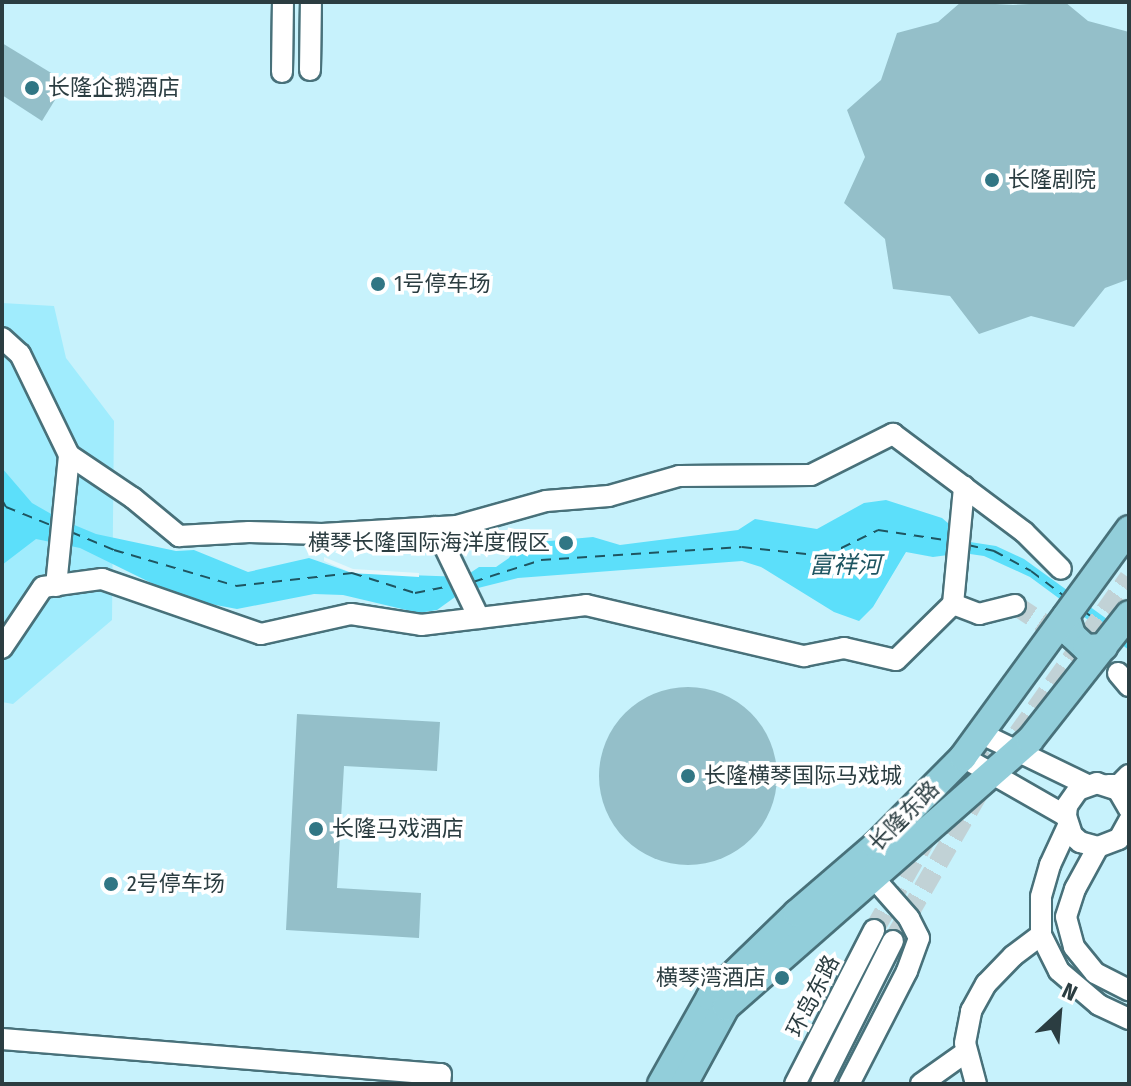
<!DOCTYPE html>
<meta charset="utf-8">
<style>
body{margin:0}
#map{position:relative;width:1131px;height:1086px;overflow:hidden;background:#e6f7fb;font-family:"Fira Sans Condensed","Noto Sans SC",sans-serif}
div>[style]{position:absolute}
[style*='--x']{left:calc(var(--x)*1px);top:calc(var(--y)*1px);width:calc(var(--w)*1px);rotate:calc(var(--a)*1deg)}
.built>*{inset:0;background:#c7f2fc;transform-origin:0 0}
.green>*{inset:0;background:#a0ecfd}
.water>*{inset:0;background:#5cdffa}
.pier>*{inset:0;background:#e6f7fb}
.ferry>*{height:2px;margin-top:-1px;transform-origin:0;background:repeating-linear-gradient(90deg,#1e5561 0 10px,transparent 0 18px)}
.building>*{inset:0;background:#94bfc9}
.round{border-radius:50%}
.minor-tunnel>*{height:20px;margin-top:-10px;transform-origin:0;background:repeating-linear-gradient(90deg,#c1d2d6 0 20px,transparent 0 30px)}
.roads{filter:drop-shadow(2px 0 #48717a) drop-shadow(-2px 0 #48717a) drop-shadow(0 2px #48717a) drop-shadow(0 -2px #48717a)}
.minor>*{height:20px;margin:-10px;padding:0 10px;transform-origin:10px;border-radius:10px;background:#fff}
.major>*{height:26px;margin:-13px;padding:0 13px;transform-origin:13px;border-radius:13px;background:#92ceda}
.dots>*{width:22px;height:22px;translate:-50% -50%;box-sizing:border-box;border:4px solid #fff;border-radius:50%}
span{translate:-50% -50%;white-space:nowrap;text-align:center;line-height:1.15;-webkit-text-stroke:7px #fff;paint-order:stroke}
.poi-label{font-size:22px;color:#2b3d41}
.left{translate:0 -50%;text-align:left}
.right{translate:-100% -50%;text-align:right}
.street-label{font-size:22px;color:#2b3d41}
.water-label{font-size:24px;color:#1e5561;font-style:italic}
.frame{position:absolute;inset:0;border:4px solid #2b3d41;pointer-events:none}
.north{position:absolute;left:1019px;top:974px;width:80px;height:80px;-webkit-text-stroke:6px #fff;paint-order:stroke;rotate:26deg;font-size:22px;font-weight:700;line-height:32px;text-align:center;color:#2b3d41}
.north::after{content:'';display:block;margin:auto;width:28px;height:36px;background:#2b3d41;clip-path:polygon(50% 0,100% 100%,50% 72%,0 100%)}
</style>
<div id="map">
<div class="built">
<div style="left:2px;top:2px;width:1127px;height:1082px"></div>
</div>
<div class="green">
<div style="clip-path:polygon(2px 303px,54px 306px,66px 358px,114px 421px,112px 620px,13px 704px,2px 702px)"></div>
</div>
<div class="water">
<div style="clip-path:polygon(2px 468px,32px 503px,60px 519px,96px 534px,176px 551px,194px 550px,248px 572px,309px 558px,352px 573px,464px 577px,479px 567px,496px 567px,509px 558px,517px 544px,593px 537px,620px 545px,738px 530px,755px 519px,817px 529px,864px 503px,886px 500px,942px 518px,970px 542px,996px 546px,1024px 559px,1129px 635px,1129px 650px,1030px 577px,984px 556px,963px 553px,933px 557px,906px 552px,873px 607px,859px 621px,834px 612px,761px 567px,742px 561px,518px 578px,462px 592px,437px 610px,419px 613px,343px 595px,314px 594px,237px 609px,184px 599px,80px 548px,36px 539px,2px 565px)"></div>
</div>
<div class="pier">
<div style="clip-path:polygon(324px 557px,353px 569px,419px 573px,419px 577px,352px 573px,324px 561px)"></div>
</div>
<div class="ferry">
<div style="--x:2;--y:500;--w:8;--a:60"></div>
<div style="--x:6;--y:507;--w:51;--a:22"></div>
<div style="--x:71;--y:532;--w:47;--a:22.7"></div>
<div style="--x:114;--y:550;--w:127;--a:16.4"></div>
<div style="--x:236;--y:586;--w:117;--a:-6.4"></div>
<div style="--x:352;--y:573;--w:66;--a:17.6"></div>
<div style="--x:415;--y:593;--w:41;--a:-11.3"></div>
<div style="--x:968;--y:545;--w:27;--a:13"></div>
<div style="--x:994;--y:551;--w:42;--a:28.4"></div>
<div style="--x:1031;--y:571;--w:41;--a:37.1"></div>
<div style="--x:473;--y:582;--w:71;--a:-17.9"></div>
<div style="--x:541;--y:560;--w:201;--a:-3.7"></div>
<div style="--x:742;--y:547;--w:83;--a:6.2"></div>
<div style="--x:825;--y:556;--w:59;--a:-26.1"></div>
<div style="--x:878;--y:530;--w:74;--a:8.6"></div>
<div style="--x:1085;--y:612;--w:22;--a:36"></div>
</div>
<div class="building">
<div style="clip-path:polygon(961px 2px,1013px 5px,1065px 2px,1088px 21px,1129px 32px,1129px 279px,1105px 288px,1074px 327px,1031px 316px,979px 334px,950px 296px,893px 289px,885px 239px,844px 203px,865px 157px,847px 110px,881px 80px,897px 33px,938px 22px)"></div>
<div style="clip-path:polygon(2px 43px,66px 82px,42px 121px,2px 95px)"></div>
<div class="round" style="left:599px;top:687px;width:178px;height:178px"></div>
<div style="clip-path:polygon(297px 714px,440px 722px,437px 771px,344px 766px,337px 888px,421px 893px,419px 938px,286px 930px)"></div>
</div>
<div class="minor-tunnel">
<div style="--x:1015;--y:605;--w:123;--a:33.4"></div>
<div style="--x:1001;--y:758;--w:221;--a:-54.6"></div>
<div style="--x:946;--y:806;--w:68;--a:-58.9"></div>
<div style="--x:874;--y:930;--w:107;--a:-60.3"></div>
<div style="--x:893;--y:941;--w:172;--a:-60"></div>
</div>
<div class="roads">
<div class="minor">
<div style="--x:310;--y:70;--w:68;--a:-89.2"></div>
<div style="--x:282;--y:72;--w:70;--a:-89.2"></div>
<div style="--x:2;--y:338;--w:24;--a:42"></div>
<div style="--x:20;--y:354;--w:112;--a:64.1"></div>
<div style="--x:69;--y:455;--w:77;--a:33.9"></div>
<div style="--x:133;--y:498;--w:60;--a:39.6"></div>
<div style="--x:179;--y:536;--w:70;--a:-3.3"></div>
<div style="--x:249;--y:532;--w:73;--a:1.6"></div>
<div style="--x:322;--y:534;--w:135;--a:-3.4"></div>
<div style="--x:457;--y:526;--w:92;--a:-15.7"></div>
<div style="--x:546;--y:501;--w:63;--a:-4.5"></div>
<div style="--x:609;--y:496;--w:73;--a:-15.9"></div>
<div style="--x:679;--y:476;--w:132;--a:-0.4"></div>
<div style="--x:811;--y:475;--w:92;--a:-26.6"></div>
<div style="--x:893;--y:434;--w:164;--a:36.8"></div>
<div style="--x:1024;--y:532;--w:52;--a:45"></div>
<div style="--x:435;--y:527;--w:101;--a:64.2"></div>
<div style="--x:56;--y:586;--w:132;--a:-84.3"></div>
<div style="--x:953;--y:604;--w:118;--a:-84.6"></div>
<div style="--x:2;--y:648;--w:73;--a:-56.1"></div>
<div style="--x:43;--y:587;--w:60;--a:-7.7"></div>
<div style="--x:102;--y:579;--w:168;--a:19.1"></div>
<div style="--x:261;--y:634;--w:92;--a:-12.5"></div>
<div style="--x:351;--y:614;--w:71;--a:8.9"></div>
<div style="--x:421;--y:625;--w:166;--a:-6.9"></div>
<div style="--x:586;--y:605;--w:224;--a:13.2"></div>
<div style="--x:804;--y:656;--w:41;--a:-11.3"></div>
<div style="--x:844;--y:648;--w:53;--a:13"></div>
<div style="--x:896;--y:660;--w:80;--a:-44.5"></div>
<div style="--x:953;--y:604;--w:28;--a:21"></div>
<div style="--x:979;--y:614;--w:37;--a:-14"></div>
<div style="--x:1118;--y:673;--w:17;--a:50"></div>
<div style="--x:982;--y:734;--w:117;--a:25.9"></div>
<div style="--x:963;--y:757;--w:119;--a:29.8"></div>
<div style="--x:1108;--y:785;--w:11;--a:0"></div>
<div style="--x:1119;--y:785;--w:14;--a:-45"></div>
<div style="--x:1129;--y:809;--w:22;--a:-120"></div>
<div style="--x:1118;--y:790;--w:22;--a:-162"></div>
<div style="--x:1097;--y:783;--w:20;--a:160"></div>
<div style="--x:1078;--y:790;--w:19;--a:125"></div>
<div style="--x:1067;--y:806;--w:10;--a:96"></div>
<div style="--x:1066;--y:816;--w:20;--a:72"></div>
<div style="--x:1072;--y:835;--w:11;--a:41"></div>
<div style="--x:1080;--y:842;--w:19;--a:16"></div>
<div style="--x:1098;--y:847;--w:22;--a:-21"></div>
<div style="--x:1119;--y:839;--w:21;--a:-61"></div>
<div style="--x:1068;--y:826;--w:43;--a:114.8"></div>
<div style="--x:1050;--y:865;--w:33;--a:106"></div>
<div style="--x:1041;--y:897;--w:38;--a:90"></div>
<div style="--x:1041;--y:935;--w:40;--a:63.4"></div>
<div style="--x:1059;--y:971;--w:52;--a:40.4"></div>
<div style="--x:1099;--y:1005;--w:33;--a:25"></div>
<div style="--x:1098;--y:847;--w:48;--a:118.7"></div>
<div style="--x:1075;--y:889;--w:29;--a:108"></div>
<div style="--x:1066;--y:917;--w:31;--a:75"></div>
<div style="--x:1074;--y:947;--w:33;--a:51"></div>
<div style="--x:1095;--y:973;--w:38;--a:27"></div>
<div style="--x:2;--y:1039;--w:440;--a:4.6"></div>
<div style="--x:441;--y:1074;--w:10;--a:96"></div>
<div style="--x:795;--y:1084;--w:173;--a:-62.8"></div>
<div style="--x:821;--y:1084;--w:160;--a:-63.3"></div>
<div style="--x:849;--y:1084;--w:127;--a:-62.8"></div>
<div style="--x:907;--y:971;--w:35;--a:-70"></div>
<div style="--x:919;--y:938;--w:22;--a:-117"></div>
<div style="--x:909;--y:918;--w:68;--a:-131.4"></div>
<div style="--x:921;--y:1084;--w:55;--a:-35.4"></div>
<div style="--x:976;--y:1084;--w:42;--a:-105"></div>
<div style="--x:965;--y:1043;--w:33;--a:-79"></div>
<div style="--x:971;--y:1011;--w:31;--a:-61"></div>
<div style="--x:986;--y:984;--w:39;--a:-46"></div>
<div style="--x:1013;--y:956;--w:35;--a:-37"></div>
</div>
<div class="major">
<div style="--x:1066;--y:616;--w:20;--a:72"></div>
<div style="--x:1072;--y:635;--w:19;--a:43"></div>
<div style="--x:1086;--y:648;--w:18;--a:-3"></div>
<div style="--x:661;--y:1084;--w:100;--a:-60.6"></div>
<div style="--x:710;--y:997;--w:121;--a:-44"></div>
<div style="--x:797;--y:913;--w:104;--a:-40.7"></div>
<div style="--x:876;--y:845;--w:124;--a:-45.3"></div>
<div style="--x:963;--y:757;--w:282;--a:-53.9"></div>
<div style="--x:684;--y:1084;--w:88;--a:-61.4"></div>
<div style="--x:726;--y:1007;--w:405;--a:-41.3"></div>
<div style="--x:1030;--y:740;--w:160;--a:-51.8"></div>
</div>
</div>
<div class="dots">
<div style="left:32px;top:88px;background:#317684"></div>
<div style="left:992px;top:180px;background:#317684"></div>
<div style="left:378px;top:284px;background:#317684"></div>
<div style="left:566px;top:543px;background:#317684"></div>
<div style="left:688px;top:776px;background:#317684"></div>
<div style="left:316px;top:829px;background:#317684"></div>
<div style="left:111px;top:884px;background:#317684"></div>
<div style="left:782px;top:978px;background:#317684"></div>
</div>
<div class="poi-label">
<span class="left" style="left:48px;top:88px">长隆企鹅酒店</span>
<span class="left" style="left:1008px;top:180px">长隆剧院</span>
<span class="left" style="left:394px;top:284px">1号停车场</span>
<span class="right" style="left:550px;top:543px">横琴长隆国际海洋度假区</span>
<span class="left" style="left:704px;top:776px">长隆横琴国际马戏城</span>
<span class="left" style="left:332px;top:829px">长隆马戏酒店</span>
<span class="left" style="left:127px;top:884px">2号停车场</span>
<span class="right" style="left:766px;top:978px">横琴湾酒店</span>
</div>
<div class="street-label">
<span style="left:904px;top:816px;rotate:-45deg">长隆东路</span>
<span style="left:813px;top:996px;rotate:-63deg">环岛东路</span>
</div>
<div class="water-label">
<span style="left:845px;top:566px">富祥河</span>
</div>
<div class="frame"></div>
<div class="north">N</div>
</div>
